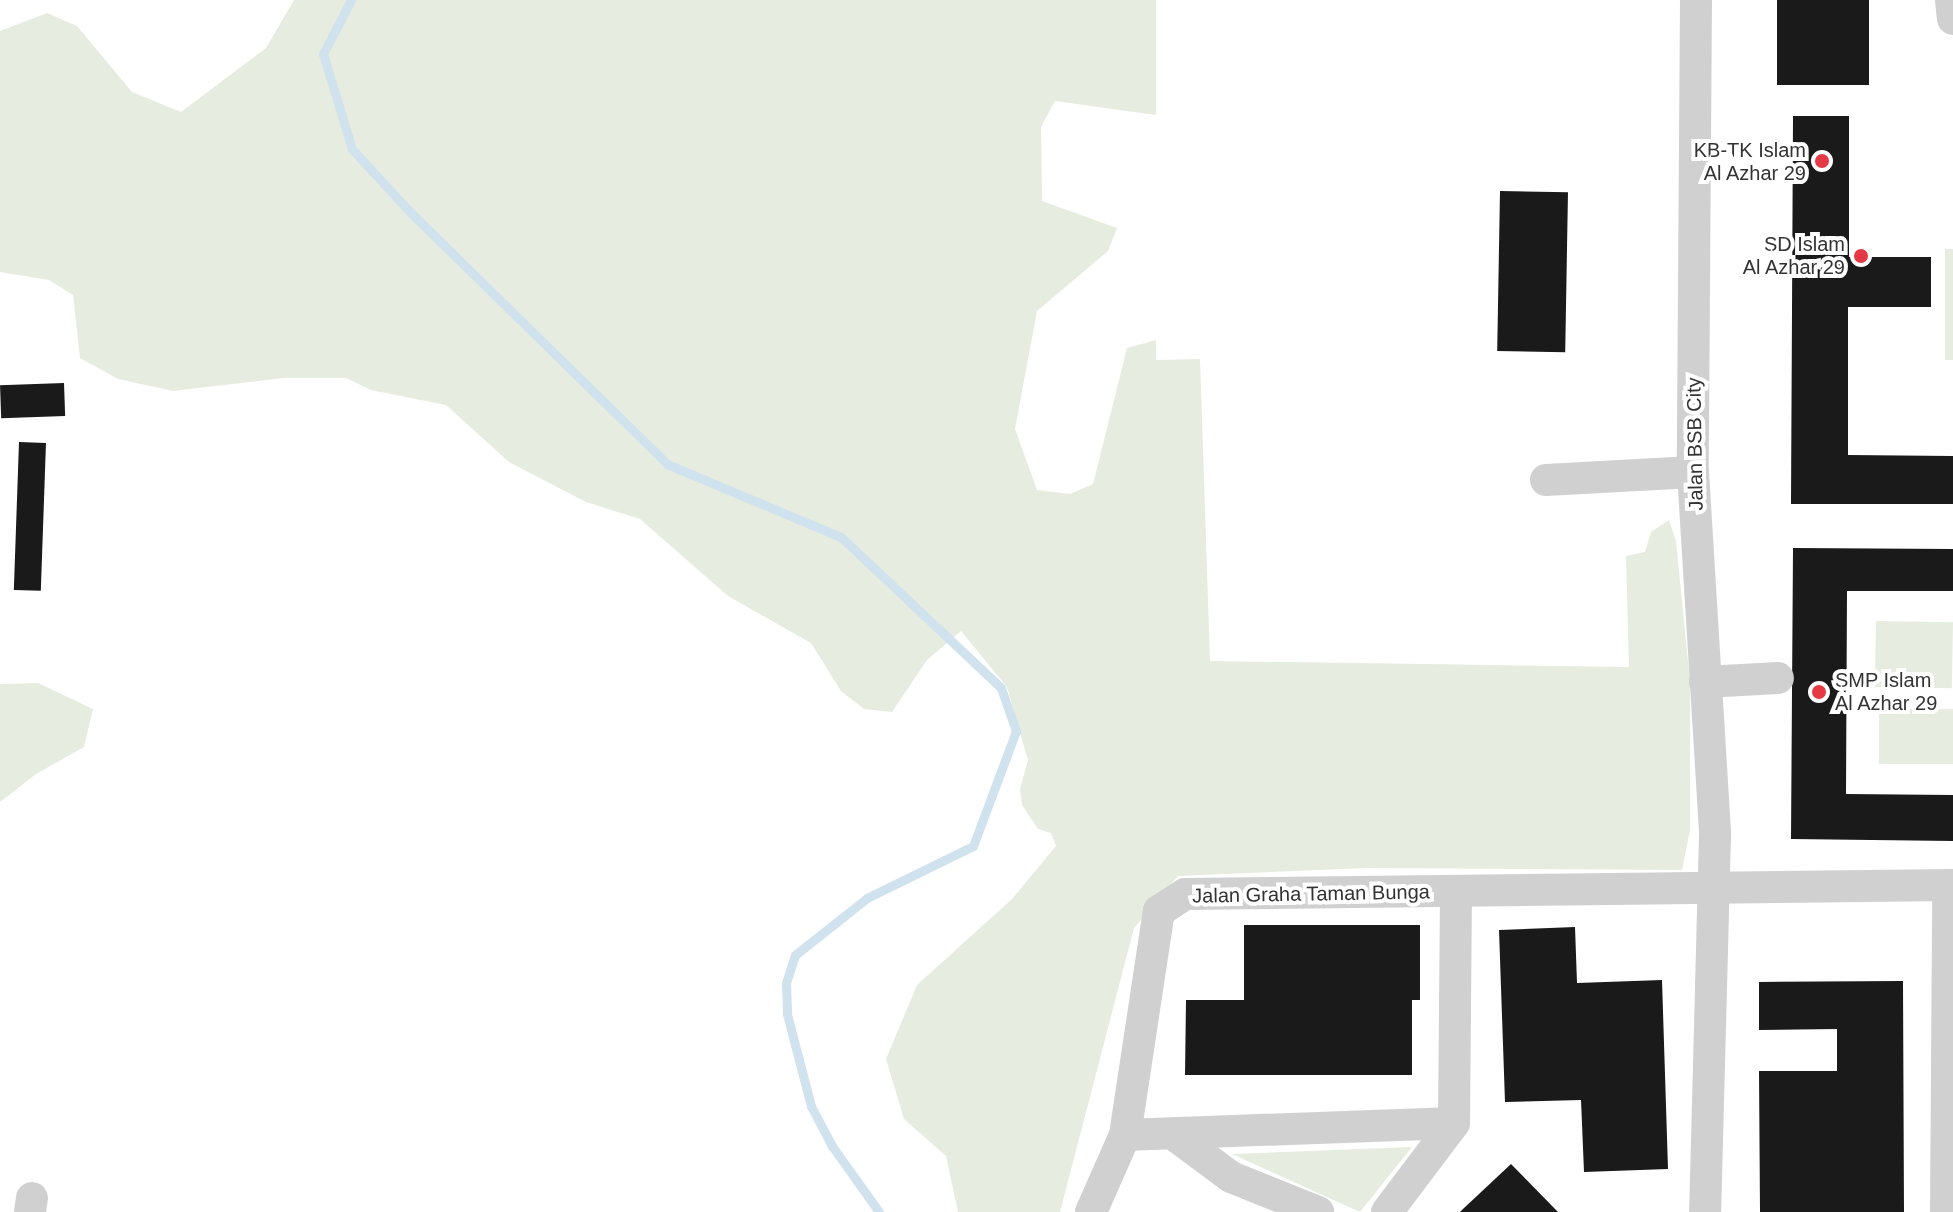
<!DOCTYPE html>
<style>
body{margin:0}
#map{position:relative;width:1953px;height:1212px;overflow:hidden;background:#fff;font-family:Helvetica,sans-serif}
div>[style]{position:absolute}
[style*='--x']{left:calc(var(--x)*1px);top:calc(var(--y)*1px);width:calc(var(--w)*1px);rotate:calc(var(--a)*1deg)}
.green>*{inset:0;background:#e6ecdf;transform-origin:0 0}
.stream>*{height:9px;margin:-4.5px;padding:0 4.5px;transform-origin:4.5px;border-radius:4.5px;background:#cfe2ee}
.building>*{inset:0;background:#1a1a1a;transform-origin:0 0}
.minor>*{height:32px;margin:-16px;padding:0 16px;transform-origin:16px;border-radius:16px;background:#d0d0d0}
.dots>*{width:22px;height:22px;translate:-50% -50%;box-sizing:border-box;border:4px solid #fff;border-radius:50%}
span{translate:-50% -50%;white-space:nowrap;text-align:center;line-height:1.15;-webkit-text-stroke:8px #fff;paint-order:stroke}
.poi-label{font-size:20px;color:#333}
.right{translate:-100% -50%;text-align:right}
.left{translate:0 -50%;text-align:left}
.street-label{font-size:20px;color:#333}
</style>
<div id="map">
<div class="green">
<div style="clip-path:polygon(294px 0,1156px 0,1156px 115px,1055px 101px,1041px 127px,1042px 201px,1117px 228px,1108px 251px,1037px 311px,1015px 429px,1037px 490px,1070px 494px,1093px 484px,1127px 348px,1156px 340px,1156px 360px,1200px 359px,1210px 661px,1629px 667px,1626px 556px,1645px 552px,1651px 532px,1669px 520px,1676px 541px,1690px 682px,1690px 830px,1682px 870px,1366px 868px,1178px 876px,1134px 928px,1060px 1212px,958px 1212px,946px 1156px,904px 1119px,886px 1059px,917px 985px,1012px 899px,1056px 846px,1051px 833px,1038px 829px,1022px 805px,1020px 789px,1028px 760px,1007px 687px,961px 631px,927px 660px,892px 712px,864px 709px,841px 691px,811px 643px,728px 596px,640px 519px,586px 502px,509px 462px,446px 405px,371px 390px,346px 378px,284px 378px,173px 391px,118px 379px,80px 358px,73px 295px,49px 280px,0 272px,0 31px,47px 13px,77px 26px,132px 92px,181px 112px,266px 48px)"></div>
<div style="left:1945px;top:249px;width:8px;height:111px"></div>
<div style="left:1876px;top:621px;width:77px;height:66px;rotate:1deg"></div>
<div style="clip-path:polygon(38px 683px,93px 709px,84px 747px,36px 774px,0 802px,0 684px)"></div>
<div style="left:1879px;top:709px;width:74px;height:55px"></div>
<div style="clip-path:polygon(1412px 1147px,1360px 1212px,1232px 1154px)"></div>
</div>
<div class="stream">
<div style="--x:351;--y:0;--w:61;--a:117.4"></div>
<div style="--x:323;--y:54;--w:99;--a:73"></div>
<div style="--x:352;--y:149;--w:86;--a:47.4"></div>
<div style="--x:410;--y:212;--w:360;--a:44.4"></div>
<div style="--x:667;--y:464;--w:189;--a:22.8"></div>
<div style="--x:841;--y:537;--w:220;--a:43.3"></div>
<div style="--x:1001;--y:688;--w:46;--a:70.8"></div>
<div style="--x:1016;--y:731;--w:123;--a:110.5"></div>
<div style="--x:973;--y:846;--w:118;--a:153.9"></div>
<div style="--x:867;--y:898;--w:92;--a:141.6"></div>
<div style="--x:795;--y:955;--w:29;--a:108"></div>
<div style="--x:786;--y:983;--w:31;--a:88"></div>
<div style="--x:787;--y:1014;--w:95;--a:75.4"></div>
<div style="--x:811;--y:1106;--w:45;--a:62.3"></div>
<div style="--x:832;--y:1146;--w:81;--a:54.5"></div>
</div>
<div class="building">
<div style="left:1777px;top:0;width:92px;height:85px"></div>
<div style="clip-path:polygon(1793px 116px,1849px 116px,1849px 257px,1931px 257px,1931px 307px,1848px 307px,1848px 455px,1953px 456px,1953px 504px,1791px 504px)"></div>
<div style="left:1500px;top:191px;width:68px;height:160px;rotate:1deg"></div>
<div style="left:64px;top:383px;width:33px;height:64px;rotate:88deg"></div>
<div style="left:19px;top:442px;width:27px;height:148px;rotate:2deg"></div>
<div style="clip-path:polygon(1793px 548px,1953px 549px,1953px 591px,1847px 591px,1846px 794px,1953px 795px,1953px 841px,1791px 839px)"></div>
<div style="clip-path:polygon(1244px 925px,1420px 925px,1420px 1000px,1412px 1000px,1412px 1075px,1185px 1075px,1186px 1000px,1244px 1000px)"></div>
<div style="clip-path:polygon(1575px 927px,1577px 983px,1662px 980px,1668px 1169px,1584px 1172px,1581px 1100px,1505px 1102px,1499px 930px)"></div>
<div style="clip-path:polygon(1903px 981px,1904px 1212px,1760px 1212px,1759px 1071px,1837px 1071px,1837px 1029px,1759px 1030px,1759px 982px)"></div>
<div style="clip-path:polygon(1511px 1164px,1558px 1212px,1460px 1212px,1463px 1209px)"></div>
</div>
<div class="minor">
<div style="--x:1696;--y:0;--w:472;--a:90.4"></div>
<div style="--x:1693;--y:472;--w:364;--a:86.5"></div>
<div style="--x:1715;--y:835;--w:377;--a:91.5"></div>
<div style="--x:1951;--y:0;--w:19;--a:84"></div>
<div style="--x:1546;--y:480;--w:147;--a:-3.1"></div>
<div style="--x:1705;--y:682;--w:73;--a:-3.1"></div>
<div style="--x:1125;--y:1135;--w:329;--a:-2.1"></div>
<div style="--x:1454;--y:1123;--w:231;--a:-89.5"></div>
<div style="--x:1177;--y:1137;--w:67;--a:36.5"></div>
<div style="--x:1231;--y:1177;--w:94;--a:21.9"></div>
<div style="--x:30;--y:1212;--w:14;--a:-82"></div>
<div style="--x:1091;--y:1212;--w:84;--a:-66.2"></div>
<div style="--x:1125;--y:1135;--w:227;--a:-81.4"></div>
<div style="--x:1159;--y:911;--w:31;--a:-33"></div>
<div style="--x:1185;--y:894;--w:768;--a:-0.67"></div>
<div style="--x:1387;--y:1212;--w:111;--a:-53"></div>
<div style="--x:1946;--y:1212;--w:327;--a:-89.6"></div>
</div>
<div class="dots">
<div style="left:1822px;top:161px;background:#e63946"></div>
<div style="left:1861px;top:256px;background:#e63946"></div>
<div style="left:1819px;top:692px;background:#e63946"></div>
</div>
<div class="poi-label">
<span class="right" style="left:1806px;top:162px">KB-TK Islam<br>Al Azhar 29</span>
<span class="right" style="left:1845px;top:256px">SD Islam<br>Al Azhar 29</span>
<span class="left" style="left:1835px;top:692px">SMP Islam<br>Al Azhar 29</span>
</div>
<div class="street-label">
<span style="left:1695px;top:444px;rotate:-91deg">Jalan BSB City</span>
<span style="left:1311px;top:894px;rotate:-1deg">Jalan Graha Taman Bunga</span>
</div>
</div>
